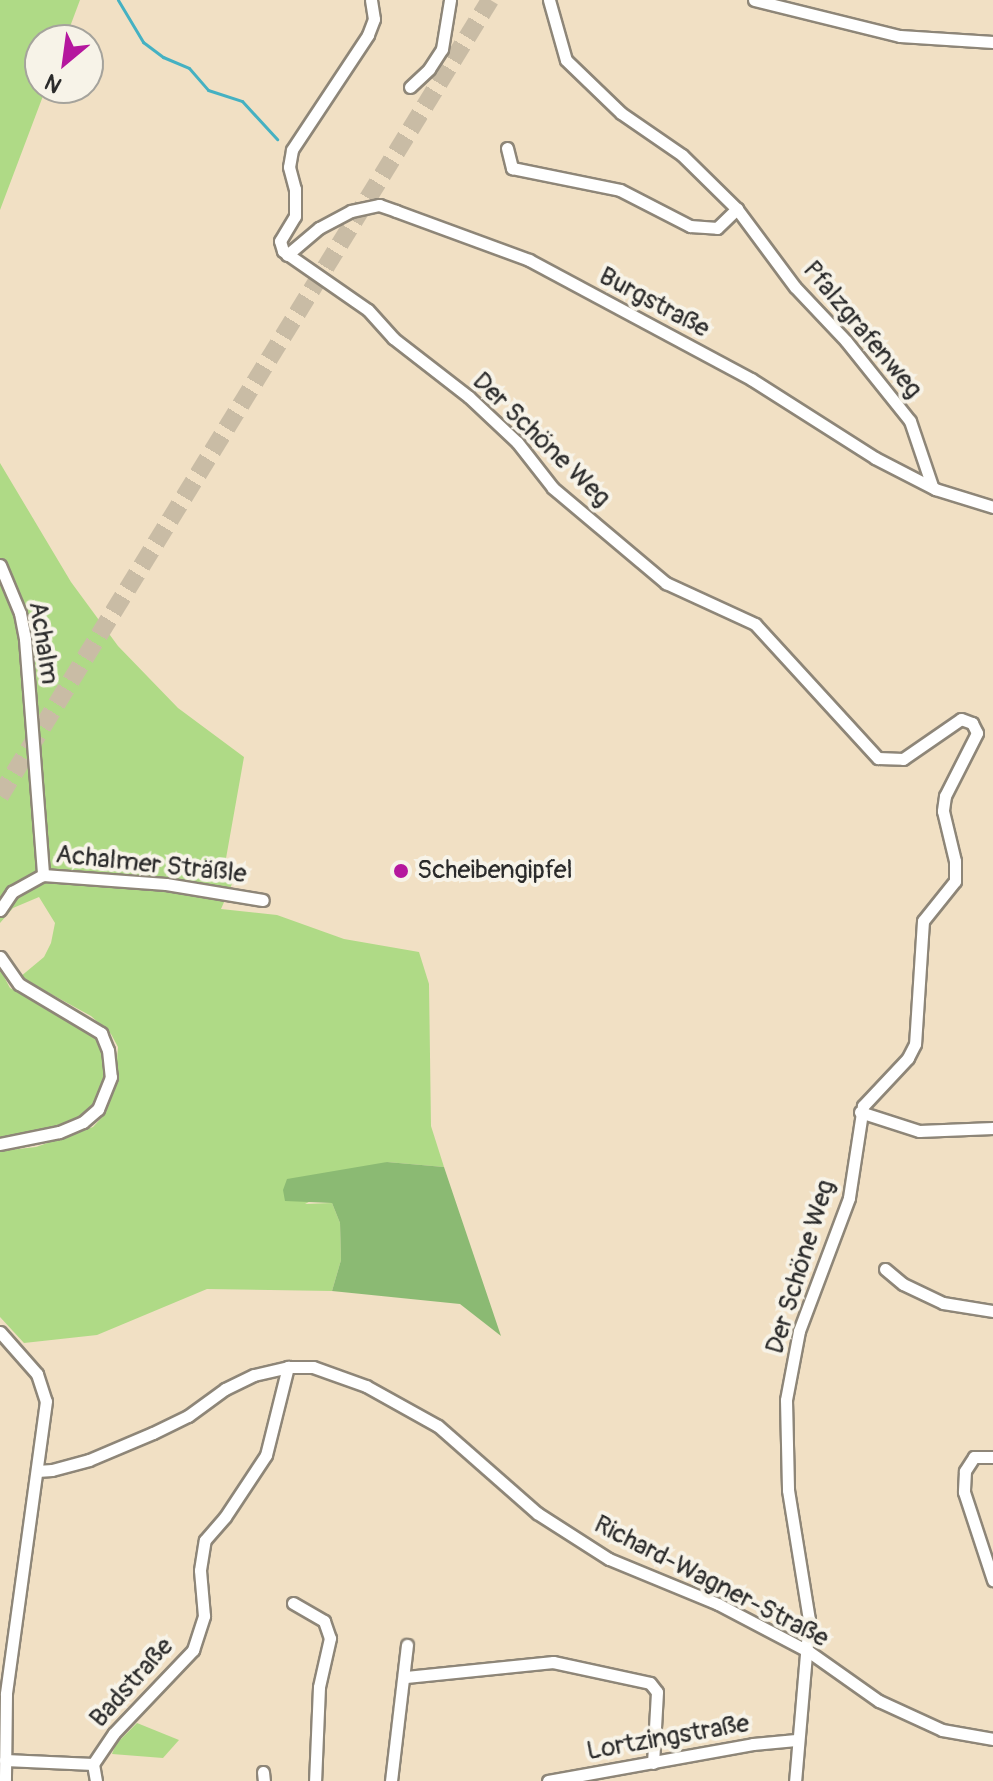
<!DOCTYPE html>
<meta charset="utf-8">
<style>
body{margin:0}
#map{position:relative;width:993px;height:1781px;overflow:hidden;background:#f1e0c4;font-family:Pangolin,sans-serif}
div>[style]{position:absolute}
[style*='--x']{left:calc(var(--x)*1px);top:calc(var(--y)*1px);width:calc(var(--w)*1px);rotate:calc(var(--a)*1deg)}
.green>*{inset:0;background:#afda86}
.forest>*{inset:0;background:#8bba73}
.stream>*{height:3px;margin:-1.5px;padding:0 1.5px;transform-origin:1.5px;border-radius:1.5px;background:#45b1c2}
.primary-tunnel>*{height:18px;margin-top:-9px;transform-origin:0;background:repeating-linear-gradient(90deg,#c9bca5 0 18px,transparent 0 27px)}
.roads{filter:drop-shadow(2px 0 #8e8678) drop-shadow(-2px 0 #8e8678) drop-shadow(0 2px #8e8678) drop-shadow(0 -2px #8e8678)}
.minor>*{height:11px;margin:-5.5px;padding:0 5.5px;transform-origin:5.5px;border-radius:5.5px;background:#fff}
.dots>*{width:22px;height:22px;translate:-50% -50%;box-sizing:border-box;border:4px solid #f7f3e8;border-radius:50%}
span{translate:-50% -50%;white-space:nowrap;text-align:center;line-height:1.15;-webkit-text-stroke:8px #f7f3e8;paint-order:stroke}
.street-label{font-size:26px;color:#2b2b2b}
.poi-label{font-size:26px;color:#2b2b2b}
.left{translate:0 -50%;text-align:left}
.north{position:absolute;left:24px;top:24px;width:80px;height:80px;box-sizing:border-box;background:#f7f3e8;border:2px solid #a5a39c;border-radius:50%;rotate:209deg;font-size:22px;font-weight:700;line-height:32px;text-align:center;color:#2b2b2b}
.north::after{content:'';display:block;margin:auto;width:28px;height:36px;background:#b5179e;clip-path:polygon(50% 0,100% 100%,50% 72%,0 100%)}
</style>
<div id="map">
<div class="green">
<div style="clip-path:polygon(0 0,80px 0,65px 40px,40px 40px,40px 88px,46px 88px,0 210px)"></div>
<div style="clip-path:polygon(0 463px,71px 582px,118px 646px,178px 708px,244px 757px,225px 864px,239px 868px,221px 909px,277px 915px,344px 939px,419px 952px,429px 984px,431px 1126px,444px 1167px,387px 1162px,305px 1204px,332px 1203px,340px 1223px,341px 1260px,332px 1291px,207px 1289px,97px 1335px,24px 1343px,0 1317px,0 1151px,36px 1147px,93px 1127px,105px 1114px,115px 1087px,118px 1047px,111px 1034px,91px 1016px,20px 977px,44px 957px,51px 943px,55px 923px,39px 897px,13px 908px,0 923px)"></div>
<div style="clip-path:polygon(0 969px,10px 988px,98px 1035px,105px 1051px,106px 1068px,95px 1105px,82px 1118px,59px 1128px,0 1140px)"></div>
<div style="clip-path:polygon(137px 1723px,179px 1740px,163px 1758px,112px 1754px,116px 1744px)"></div>
</div>
<div class="forest">
<div style="clip-path:polygon(387px 1162px,444px 1167px,501px 1336px,460px 1304px,332px 1291px,341px 1260px,340px 1223px,332px 1203px,285px 1201px,283px 1190px,287px 1179px)"></div>
</div>
<div class="stream">
<div style="--x:118;--y:0;--w:49;--a:59.2"></div>
<div style="--x:143;--y:42;--w:25;--a:37"></div>
<div style="--x:163;--y:57;--w:28;--a:23"></div>
<div style="--x:189;--y:68;--w:29;--a:49"></div>
<div style="--x:208;--y:90;--w:36;--a:18"></div>
<div style="--x:242;--y:101;--w:52;--a:47.4"></div>
</div>
<div class="primary-tunnel">
<div style="--x:0;--y:796;--w:935;--a:-58.38"></div>
</div>
<div class="roads">
<div class="minor">
<div style="--x:371;--y:0;--w:19;--a:81"></div>
<div style="--x:374;--y:19;--w:17;--a:111"></div>
<div style="--x:368;--y:35;--w:138;--a:123.5"></div>
<div style="--x:292;--y:150;--w:17;--a:100"></div>
<div style="--x:289;--y:167;--w:23;--a:75"></div>
<div style="--x:295;--y:189;--w:27;--a:90"></div>
<div style="--x:295;--y:216;--w:29;--a:121"></div>
<div style="--x:280;--y:241;--w:10;--a:73"></div>
<div style="--x:283;--y:251;--w:103;--a:34.8"></div>
<div style="--x:368;--y:310;--w:38;--a:48"></div>
<div style="--x:393;--y:338;--w:96;--a:37.8"></div>
<div style="--x:469;--y:397;--w:66;--a:43.2"></div>
<div style="--x:517;--y:442;--w:58;--a:52"></div>
<div style="--x:553;--y:488;--w:148;--a:40.1"></div>
<div style="--x:666;--y:583;--w:98;--a:24.7"></div>
<div style="--x:755;--y:624;--w:182;--a:47.5"></div>
<div style="--x:878;--y:758;--w:25;--a:2"></div>
<div style="--x:903;--y:759;--w:70;--a:-34.6"></div>
<div style="--x:961;--y:719;--w:12;--a:20"></div>
<div style="--x:972;--y:723;--w:11;--a:63"></div>
<div style="--x:977;--y:733;--w:71;--a:116.9"></div>
<div style="--x:945;--y:796;--w:15;--a:98"></div>
<div style="--x:943;--y:811;--w:51;--a:76.5"></div>
<div style="--x:955;--y:861;--w:20;--a:90"></div>
<div style="--x:955;--y:881;--w:51;--a:128.7"></div>
<div style="--x:923;--y:921;--w:123;--a:93.7"></div>
<div style="--x:915;--y:1044;--w:16;--a:117"></div>
<div style="--x:908;--y:1058;--w:66;--a:133.2"></div>
<div style="--x:863;--y:1106;--w:93;--a:98.7"></div>
<div style="--x:849;--y:1198;--w:142;--a:110.6"></div>
<div style="--x:799;--y:1331;--w:70;--a:100.7"></div>
<div style="--x:786;--y:1400;--w:90;--a:88.7"></div>
<div style="--x:788;--y:1490;--w:131;--a:80.8"></div>
<div style="--x:809;--y:1619;--w:163;--a:94.9"></div>
<div style="--x:549;--y:0;--w:62;--a:74.2"></div>
<div style="--x:566;--y:60;--w:76;--a:43.9"></div>
<div style="--x:621;--y:113;--w:74;--a:34.5"></div>
<div style="--x:682;--y:155;--w:77;--a:44.5"></div>
<div style="--x:737;--y:209;--w:97;--a:53.4"></div>
<div style="--x:795;--y:287;--w:74;--a:46.6"></div>
<div style="--x:846;--y:341;--w:102;--a:51.3"></div>
<div style="--x:910;--y:421;--w:69;--a:71.3"></div>
<div style="--x:754;--y:0;--w:150;--a:13.9"></div>
<div style="--x:900;--y:36;--w:93;--a:3.7"></div>
<div style="--x:410;--y:87;--w:26;--a:-43"></div>
<div style="--x:429;--y:69;--w:24;--a:-57"></div>
<div style="--x:442;--y:49;--w:50;--a:-80.7"></div>
<div style="--x:507;--y:148;--w:21;--a:76"></div>
<div style="--x:512;--y:168;--w:110;--a:11.5"></div>
<div style="--x:620;--y:190;--w:79;--a:27.2"></div>
<div style="--x:690;--y:226;--w:27;--a:4"></div>
<div style="--x:717;--y:228;--w:28;--a:-44"></div>
<div style="--x:287;--y:255;--w:42;--a:-40.2"></div>
<div style="--x:319;--y:228;--w:36;--a:-28"></div>
<div style="--x:351;--y:211;--w:29;--a:-12"></div>
<div style="--x:379;--y:205;--w:18;--a:19"></div>
<div style="--x:396;--y:211;--w:142;--a:20.2"></div>
<div style="--x:529;--y:260;--w:252;--a:28.2"></div>
<div style="--x:751;--y:379;--w:147;--a:32.5"></div>
<div style="--x:875;--y:458;--w:68;--a:27.3"></div>
<div style="--x:935;--y:489;--w:61;--a:17.2"></div>
<div style="--x:0;--y:565;--w:52;--a:67.4"></div>
<div style="--x:20;--y:613;--w:26;--a:79"></div>
<div style="--x:25;--y:639;--w:237;--a:85.6"></div>
<div style="--x:0;--y:910;--w:22;--a:-56"></div>
<div style="--x:12;--y:892;--w:35;--a:-29"></div>
<div style="--x:43;--y:875;--w:123;--a:4.2"></div>
<div style="--x:166;--y:884;--w:98;--a:9.4"></div>
<div style="--x:0;--y:957;--w:33;--a:55"></div>
<div style="--x:19;--y:984;--w:96;--a:30.9"></div>
<div style="--x:101;--y:1033;--w:18;--a:68"></div>
<div style="--x:108;--y:1050;--w:27;--a:84"></div>
<div style="--x:111;--y:1077;--w:35;--a:112"></div>
<div style="--x:98;--y:1109;--w:20;--a:139"></div>
<div style="--x:83;--y:1122;--w:26;--a:157"></div>
<div style="--x:59;--y:1132;--w:60;--a:168.5"></div>
<div style="--x:860;--y:1112;--w:62;--a:17.9"></div>
<div style="--x:919;--y:1131;--w:74;--a:-2.3"></div>
<div style="--x:885;--y:1269;--w:23;--a:40"></div>
<div style="--x:903;--y:1284;--w:44;--a:25.4"></div>
<div style="--x:943;--y:1303;--w:51;--a:9.1"></div>
<div style="--x:0;--y:1332;--w:56;--a:48.6"></div>
<div style="--x:37;--y:1374;--w:28;--a:72"></div>
<div style="--x:46;--y:1401;--w:296;--a:97.8"></div>
<div style="--x:6;--y:1694;--w:87;--a:90.7"></div>
<div style="--x:993;--y:1457;--w:19;--a:180"></div>
<div style="--x:974;--y:1457;--w:17;--a:123"></div>
<div style="--x:965;--y:1471;--w:21;--a:93"></div>
<div style="--x:964;--y:1492;--w:93;--a:71.8"></div>
<div style="--x:37;--y:1471;--w:15;--a:-4"></div>
<div style="--x:52;--y:1470;--w:38;--a:-15"></div>
<div style="--x:89;--y:1460;--w:69;--a:-22.9"></div>
<div style="--x:153;--y:1433;--w:39;--a:-26"></div>
<div style="--x:188;--y:1416;--w:46;--a:-36.1"></div>
<div style="--x:225;--y:1389;--w:32;--a:-26"></div>
<div style="--x:254;--y:1375;--w:35;--a:-13"></div>
<div style="--x:288;--y:1367;--w:25;--a:0"></div>
<div style="--x:313;--y:1367;--w:56;--a:19.7"></div>
<div style="--x:366;--y:1386;--w:82;--a:29.1"></div>
<div style="--x:438;--y:1426;--w:132;--a:41.3"></div>
<div style="--x:537;--y:1513;--w:85;--a:32.6"></div>
<div style="--x:609;--y:1559;--w:118;--a:22.4"></div>
<div style="--x:718;--y:1604;--w:102;--a:27.6"></div>
<div style="--x:808;--y:1651;--w:87;--a:35.2"></div>
<div style="--x:879;--y:1701;--w:69;--a:24.7"></div>
<div style="--x:942;--y:1730;--w:52;--a:10"></div>
<div style="--x:293;--y:1603;--w:36;--a:30"></div>
<div style="--x:324;--y:1621;--w:18;--a:71"></div>
<div style="--x:330;--y:1638;--w:50;--a:102.7"></div>
<div style="--x:319;--y:1687;--w:94;--a:92.4"></div>
<div style="--x:406;--y:1677;--w:148;--a:-5.8"></div>
<div style="--x:553;--y:1662;--w:99;--a:12.2"></div>
<div style="--x:650;--y:1683;--w:11;--a:52"></div>
<div style="--x:657;--y:1692;--w:71;--a:93.2"></div>
<div style="--x:5;--y:1760;--w:88;--a:2.6"></div>
<div style="--x:263;--y:1772;--w:9;--a:84"></div>
<div style="--x:96;--y:1781;--w:17;--a:-100"></div>
<div style="--x:93;--y:1764;--w:37;--a:-56"></div>
<div style="--x:114;--y:1733;--w:115;--a:-46.4"></div>
<div style="--x:193;--y:1650;--w:36;--a:-72"></div>
<div style="--x:204;--y:1616;--w:46;--a:-95"></div>
<div style="--x:200;--y:1570;--w:30;--a:-81"></div>
<div style="--x:205;--y:1540;--w:30;--a:-49"></div>
<div style="--x:225;--y:1517;--w:74;--a:-56.5"></div>
<div style="--x:266;--y:1455;--w:91;--a:-76"></div>
<div style="--x:391;--y:1781;--w:137;--a:-83.3"></div>
<div style="--x:548;--y:1781;--w:208;--a:-10.2"></div>
<div style="--x:753;--y:1744;--w:43;--a:-5.3"></div>
</div>
</div>
<div class="dots">
<div style="left:401px;top:871px;background:#b5179e"></div>
</div>
<div class="street-label">
<span style="left:654px;top:303px;rotate:28deg">Burgstraße</span>
<span style="left:862px;top:330px;rotate:50deg">Pfalzgrafenweg</span>
<span style="left:541px;top:440px;rotate:44deg">Der Schöne Weg</span>
<span style="left:43px;top:643px;rotate:81deg">Achalm</span>
<span style="left:151px;top:865px;rotate:6deg">Achalmer Sträßle</span>
<span style="left:801px;top:1267px;rotate:-73deg">Der Schöne Weg</span>
<span style="left:711px;top:1582px;rotate:27deg">Richard-Wagner-Straße</span>
<span style="left:132px;top:1683px;rotate:-48deg">Badstraße</span>
<span style="left:668px;top:1738px;rotate:-10deg">Lortzingstraße</span>
</div>
<div class="poi-label">
<span class="left" style="left:417px;top:871px">Scheibengipfel</span>
</div>
<div class="north">N</div>
</div>
